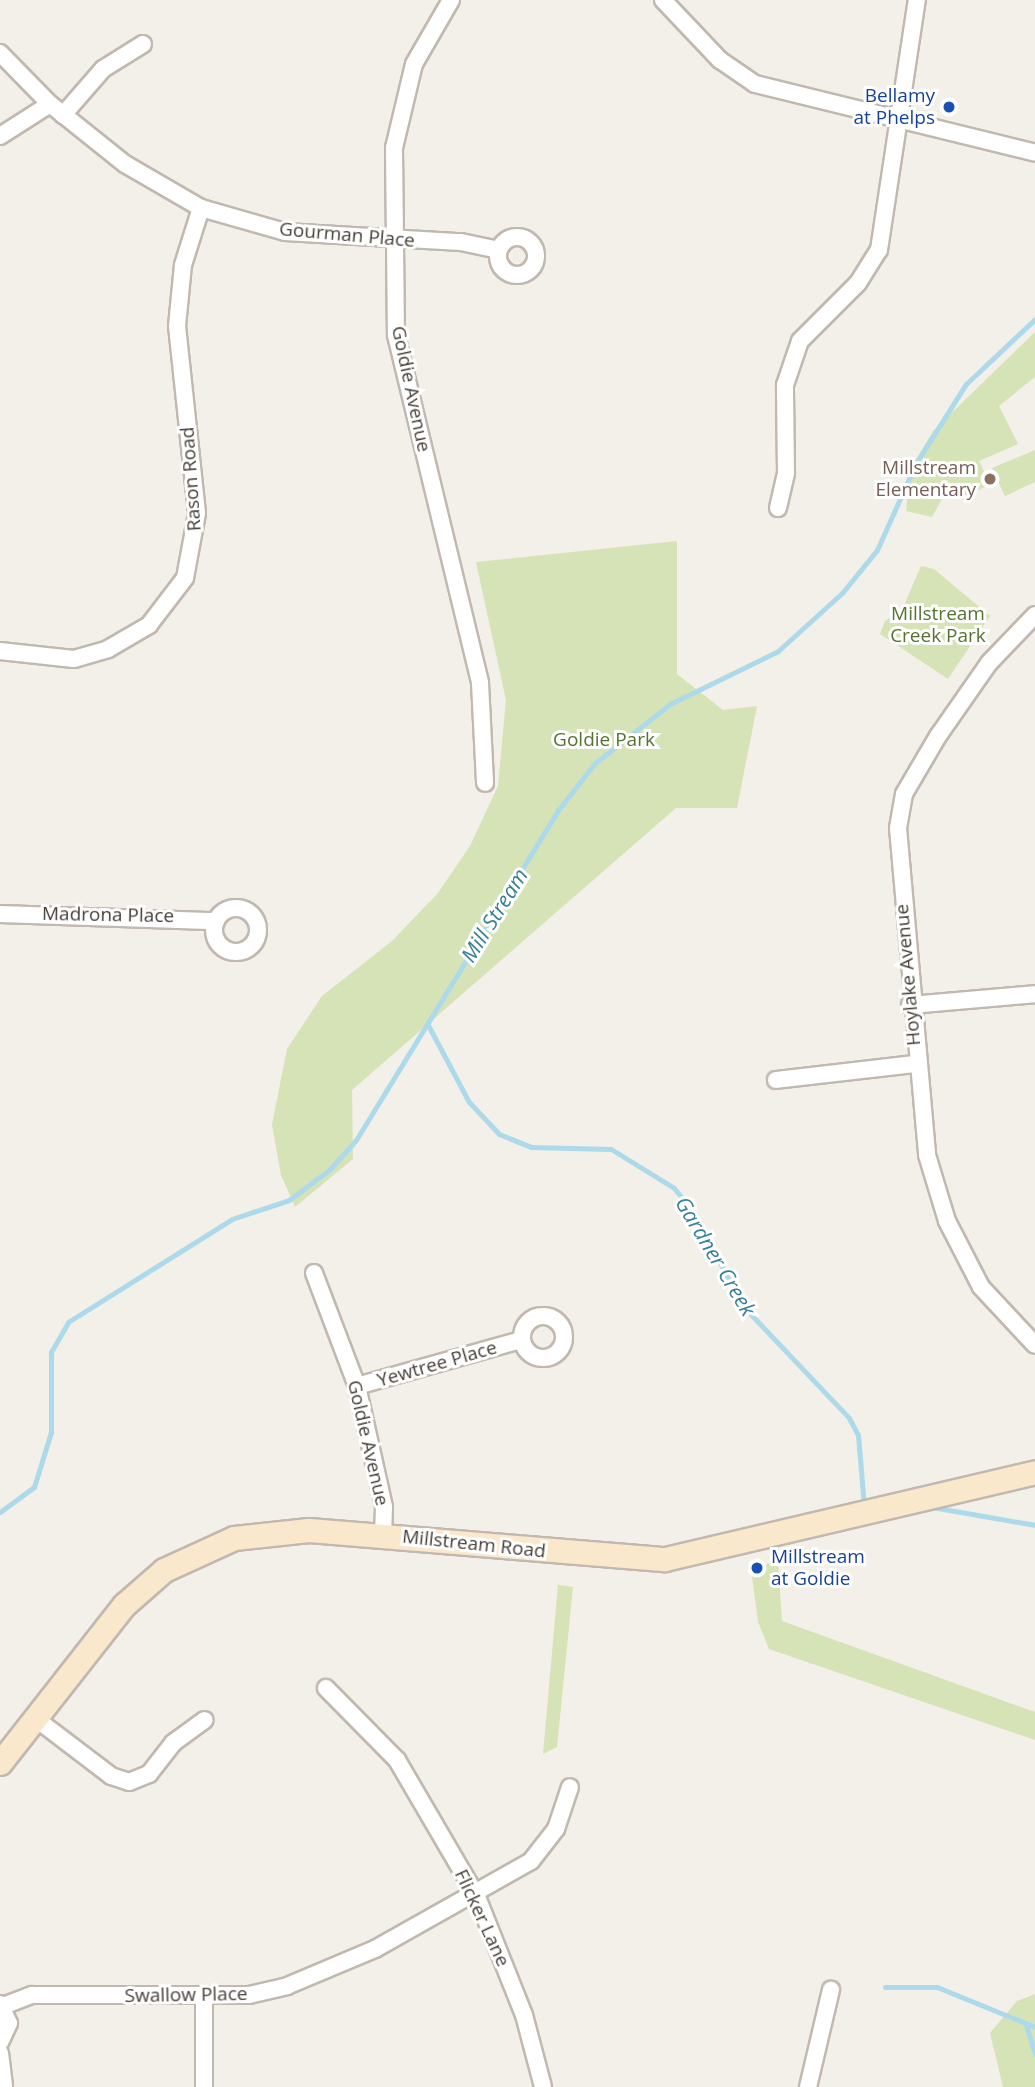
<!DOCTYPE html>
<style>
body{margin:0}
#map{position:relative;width:1035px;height:2087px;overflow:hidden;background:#f3efe9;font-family:"Open Sans",sans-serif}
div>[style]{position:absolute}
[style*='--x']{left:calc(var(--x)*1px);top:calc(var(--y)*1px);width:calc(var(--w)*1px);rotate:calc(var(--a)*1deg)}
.green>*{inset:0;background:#d6e3b6}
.stream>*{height:5px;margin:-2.5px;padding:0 2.5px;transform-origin:2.5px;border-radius:2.5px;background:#acdaea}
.roads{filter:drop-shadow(2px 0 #c1b8b0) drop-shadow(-2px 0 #c1b8b0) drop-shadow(0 2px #c1b8b0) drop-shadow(0 -2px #c1b8b0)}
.minor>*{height:16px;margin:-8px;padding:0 8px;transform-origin:8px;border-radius:8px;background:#fff}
.minor>.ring{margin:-8px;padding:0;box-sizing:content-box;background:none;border:16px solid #fff;border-radius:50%}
.secondary>*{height:23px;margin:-11.5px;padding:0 11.5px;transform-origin:11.5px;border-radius:11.5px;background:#fae8cd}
.dots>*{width:19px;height:19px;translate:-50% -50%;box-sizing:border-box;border:4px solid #fff;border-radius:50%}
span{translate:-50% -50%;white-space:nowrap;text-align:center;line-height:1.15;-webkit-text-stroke:6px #fff;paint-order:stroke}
.transit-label{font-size:19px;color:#164399}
.right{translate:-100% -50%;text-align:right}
.left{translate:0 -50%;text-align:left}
.street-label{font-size:19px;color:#463f38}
.education-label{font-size:19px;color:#785e54}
.park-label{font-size:19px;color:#547331}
.water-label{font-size:21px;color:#377f99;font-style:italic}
</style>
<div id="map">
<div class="green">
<div style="clip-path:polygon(1035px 332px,1035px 377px,999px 406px,1018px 444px,979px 461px,990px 484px,965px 497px,949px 486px,932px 517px,906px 511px,910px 470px,933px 431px)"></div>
<div style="clip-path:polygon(1035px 450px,1035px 482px,1005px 496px,992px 468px)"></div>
<div style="clip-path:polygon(677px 541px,677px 674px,723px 710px,757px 706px,737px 808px,676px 808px,352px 1090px,353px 1159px,295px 1207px,281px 1175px,272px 1125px,287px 1049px,322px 996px,392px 941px,438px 893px,470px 846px,498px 786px,506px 700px,476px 562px)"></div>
<div style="clip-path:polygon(921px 566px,934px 569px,990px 616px,948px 679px,880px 634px,885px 621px,902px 610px)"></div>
<div style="clip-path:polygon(778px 1561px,782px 1621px,1035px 1712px,1035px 1740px,769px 1649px,758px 1622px,751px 1569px)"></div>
<div style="clip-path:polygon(558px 1585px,573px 1587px,557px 1747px,543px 1754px)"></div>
<div style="clip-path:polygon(1035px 1994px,1035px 2087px,1003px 2087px,990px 2033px,1017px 2001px)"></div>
</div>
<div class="stream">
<div style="--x:428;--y:1025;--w:87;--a:62"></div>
<div style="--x:469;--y:1102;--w:44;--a:46.8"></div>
<div style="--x:499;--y:1134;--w:35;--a:22"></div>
<div style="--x:531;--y:1147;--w:80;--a:1.4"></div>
<div style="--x:611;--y:1149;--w:74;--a:31.8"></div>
<div style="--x:674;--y:1188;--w:35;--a:51"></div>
<div style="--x:696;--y:1215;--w:100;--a:63.2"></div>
<div style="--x:741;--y:1304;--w:157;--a:46.5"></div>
<div style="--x:849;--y:1418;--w:19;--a:62"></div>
<div style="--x:858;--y:1435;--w:72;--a:85.2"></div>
<div style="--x:932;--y:1507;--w:105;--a:9.9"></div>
<div style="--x:0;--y:1512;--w:42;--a:-36.3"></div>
<div style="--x:34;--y:1487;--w:58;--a:-72.8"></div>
<div style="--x:51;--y:1432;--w:80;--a:-90"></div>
<div style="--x:51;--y:1352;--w:34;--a:-60"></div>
<div style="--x:68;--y:1322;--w:194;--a:-32.1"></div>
<div style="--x:232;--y:1219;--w:60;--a:-18.4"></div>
<div style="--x:289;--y:1200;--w:50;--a:-36.9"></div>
<div style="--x:329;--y:1170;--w:40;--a:-48"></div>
<div style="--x:356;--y:1140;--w:388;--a:-58.5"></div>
<div style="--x:559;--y:809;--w:57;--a:-52.1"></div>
<div style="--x:594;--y:764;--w:97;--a:-38.3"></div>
<div style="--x:670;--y:704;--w:120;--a:-26.1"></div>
<div style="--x:778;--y:651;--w:86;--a:-42.2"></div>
<div style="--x:842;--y:593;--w:55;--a:-50.9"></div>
<div style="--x:877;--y:550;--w:95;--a:-65.9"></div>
<div style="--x:916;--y:463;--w:93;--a:-57.7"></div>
<div style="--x:966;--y:384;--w:95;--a:-43.3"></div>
<div style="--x:885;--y:1987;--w:52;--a:0"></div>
<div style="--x:937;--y:1987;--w:106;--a:22.2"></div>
<div style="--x:1026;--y:2025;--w:30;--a:73"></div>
</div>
<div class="roads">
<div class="minor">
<div style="--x:451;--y:0;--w:74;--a:120"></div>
<div style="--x:414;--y:64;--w:86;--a:103.4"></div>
<div style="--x:394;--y:148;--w:187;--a:89.4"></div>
<div style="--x:396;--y:335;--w:358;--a:76.4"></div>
<div style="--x:480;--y:683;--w:100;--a:87.1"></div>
<div style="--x:663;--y:0;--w:83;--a:46.5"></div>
<div style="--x:720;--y:60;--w:42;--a:34.4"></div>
<div style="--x:755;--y:84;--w:288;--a:13.8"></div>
<div style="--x:0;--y:53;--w:71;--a:45.6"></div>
<div style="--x:50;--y:104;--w:96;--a:38.7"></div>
<div style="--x:125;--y:164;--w:88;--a:30.1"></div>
<div style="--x:201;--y:208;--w:87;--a:15.9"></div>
<div style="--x:285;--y:232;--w:176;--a:3.3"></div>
<div style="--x:461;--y:242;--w:38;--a:12"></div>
<div style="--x:63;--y:115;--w:61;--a:-49"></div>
<div style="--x:103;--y:69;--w:47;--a:-32"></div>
<div style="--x:0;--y:136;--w:59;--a:-32.6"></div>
<div class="ring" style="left:498px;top:237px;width:22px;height:22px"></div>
<div style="--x:778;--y:508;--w:36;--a:-77"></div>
<div style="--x:786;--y:473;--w:88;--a:-90.7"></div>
<div style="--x:785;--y:385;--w:46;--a:-71.2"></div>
<div style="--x:800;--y:341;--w:82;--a:-45"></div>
<div style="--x:858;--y:283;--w:39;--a:-58"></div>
<div style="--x:879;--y:250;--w:253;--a:-81.4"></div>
<div style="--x:1035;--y:615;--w:66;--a:133.8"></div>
<div style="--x:989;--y:663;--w:89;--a:124.9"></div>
<div style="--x:938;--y:736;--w:67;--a:120.4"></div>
<div style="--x:904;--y:794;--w:35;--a:100"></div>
<div style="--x:898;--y:828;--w:328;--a:84.9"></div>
<div style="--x:927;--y:1155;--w:69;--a:73.1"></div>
<div style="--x:947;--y:1221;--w:74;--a:62.7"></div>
<div style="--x:981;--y:1287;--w:79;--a:47"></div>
<div style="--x:0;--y:651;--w:74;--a:6.2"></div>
<div style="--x:74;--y:659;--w:35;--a:-16"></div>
<div style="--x:108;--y:649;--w:48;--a:-30.3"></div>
<div style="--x:149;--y:625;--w:59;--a:-52.5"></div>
<div style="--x:185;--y:578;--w:66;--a:-79.5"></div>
<div style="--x:197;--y:513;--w:188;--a:-96.1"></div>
<div style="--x:177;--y:326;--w:61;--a:-84.4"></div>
<div style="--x:183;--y:265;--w:60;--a:-72.5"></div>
<div class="ring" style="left:214px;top:908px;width:28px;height:28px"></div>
<div style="--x:0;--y:914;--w:216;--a:1.9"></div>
<div style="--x:910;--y:1005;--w:125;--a:-5"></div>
<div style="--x:776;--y:1080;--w:140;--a:-6.6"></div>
<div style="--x:314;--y:1273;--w:121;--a:69.2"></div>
<div style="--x:357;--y:1386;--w:124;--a:77.4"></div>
<div style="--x:384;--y:1507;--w:28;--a:92"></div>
<div class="ring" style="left:522px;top:1316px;width:26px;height:26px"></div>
<div style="--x:357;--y:1386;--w:166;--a:-15.7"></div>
<div style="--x:326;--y:1688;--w:101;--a:45.4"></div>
<div style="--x:397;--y:1760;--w:159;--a:59.7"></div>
<div style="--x:477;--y:1897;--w:127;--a:68.3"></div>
<div style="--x:524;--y:2015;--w:74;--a:75.2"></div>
<div style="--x:35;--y:1718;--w:96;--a:37.3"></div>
<div style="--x:111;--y:1776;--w:19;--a:18"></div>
<div style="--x:129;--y:1782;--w:22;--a:-22"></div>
<div style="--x:149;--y:1774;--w:39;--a:-52"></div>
<div style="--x:173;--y:1743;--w:39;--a:-36"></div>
<div style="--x:0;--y:2004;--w:21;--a:65"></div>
<div style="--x:9;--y:2023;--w:21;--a:115"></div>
<div style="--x:3;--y:2006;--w:31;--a:-21"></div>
<div style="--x:32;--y:1995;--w:217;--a:0"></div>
<div style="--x:249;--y:1995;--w:39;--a:-13"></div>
<div style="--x:287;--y:1986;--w:95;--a:-22.8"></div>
<div style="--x:375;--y:1949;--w:179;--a:-29.4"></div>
<div style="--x:531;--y:1861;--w:41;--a:-52"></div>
<div style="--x:556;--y:1829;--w:44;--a:-71.6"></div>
<div style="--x:0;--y:2053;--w:34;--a:83"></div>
<div style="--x:204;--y:2087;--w:91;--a:-90"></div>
<div style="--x:808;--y:2087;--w:100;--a:-76.7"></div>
</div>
<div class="secondary">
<div style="--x:0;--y:1763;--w:201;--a:-51.9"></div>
<div style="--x:124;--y:1605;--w:53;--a:-41.2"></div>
<div style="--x:164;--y:1570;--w:77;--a:-24.6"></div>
<div style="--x:234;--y:1538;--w:75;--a:-6.1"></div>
<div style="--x:309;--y:1530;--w:357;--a:4.7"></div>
<div style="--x:665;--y:1559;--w:380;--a:-13.2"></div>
</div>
</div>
<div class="dots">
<div style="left:949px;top:107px;background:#1a4fb4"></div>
<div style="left:990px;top:479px;background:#8d6e63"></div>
<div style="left:757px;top:1568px;background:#1a4fb4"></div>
</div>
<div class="transit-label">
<span class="right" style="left:935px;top:107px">Bellamy<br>at Phelps</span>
<span class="left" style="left:771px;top:1568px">Millstream<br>at Goldie</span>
</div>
<div class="street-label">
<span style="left:347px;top:235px;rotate:5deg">Gourman Place</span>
<span style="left:411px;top:389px;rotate:78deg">Goldie Avenue</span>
<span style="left:191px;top:479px;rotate:-94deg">Rason Road</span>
<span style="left:108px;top:915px;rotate:1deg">Madrona Place</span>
<span style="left:908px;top:975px;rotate:-95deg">Hoylake Avenue</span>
<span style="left:437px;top:1364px;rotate:-16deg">Yewtree Place</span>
<span style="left:368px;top:1443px;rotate:77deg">Goldie Avenue</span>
<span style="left:474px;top:1544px;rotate:6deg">Millstream Road</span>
<span style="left:482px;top:1918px;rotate:65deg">Flicker Lane</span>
<span style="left:186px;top:1995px;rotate:-1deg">Swallow Place</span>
</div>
<div class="education-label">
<span class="right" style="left:976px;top:479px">Millstream<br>Elementary</span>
</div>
<div class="park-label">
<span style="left:938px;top:625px">Millstream<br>Creek Park</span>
<span style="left:604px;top:740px">Goldie Park</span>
</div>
<div class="water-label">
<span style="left:494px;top:915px;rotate:-58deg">Mill Stream</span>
<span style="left:716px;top:1256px;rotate:59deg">Gardner Creek</span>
</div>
</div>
